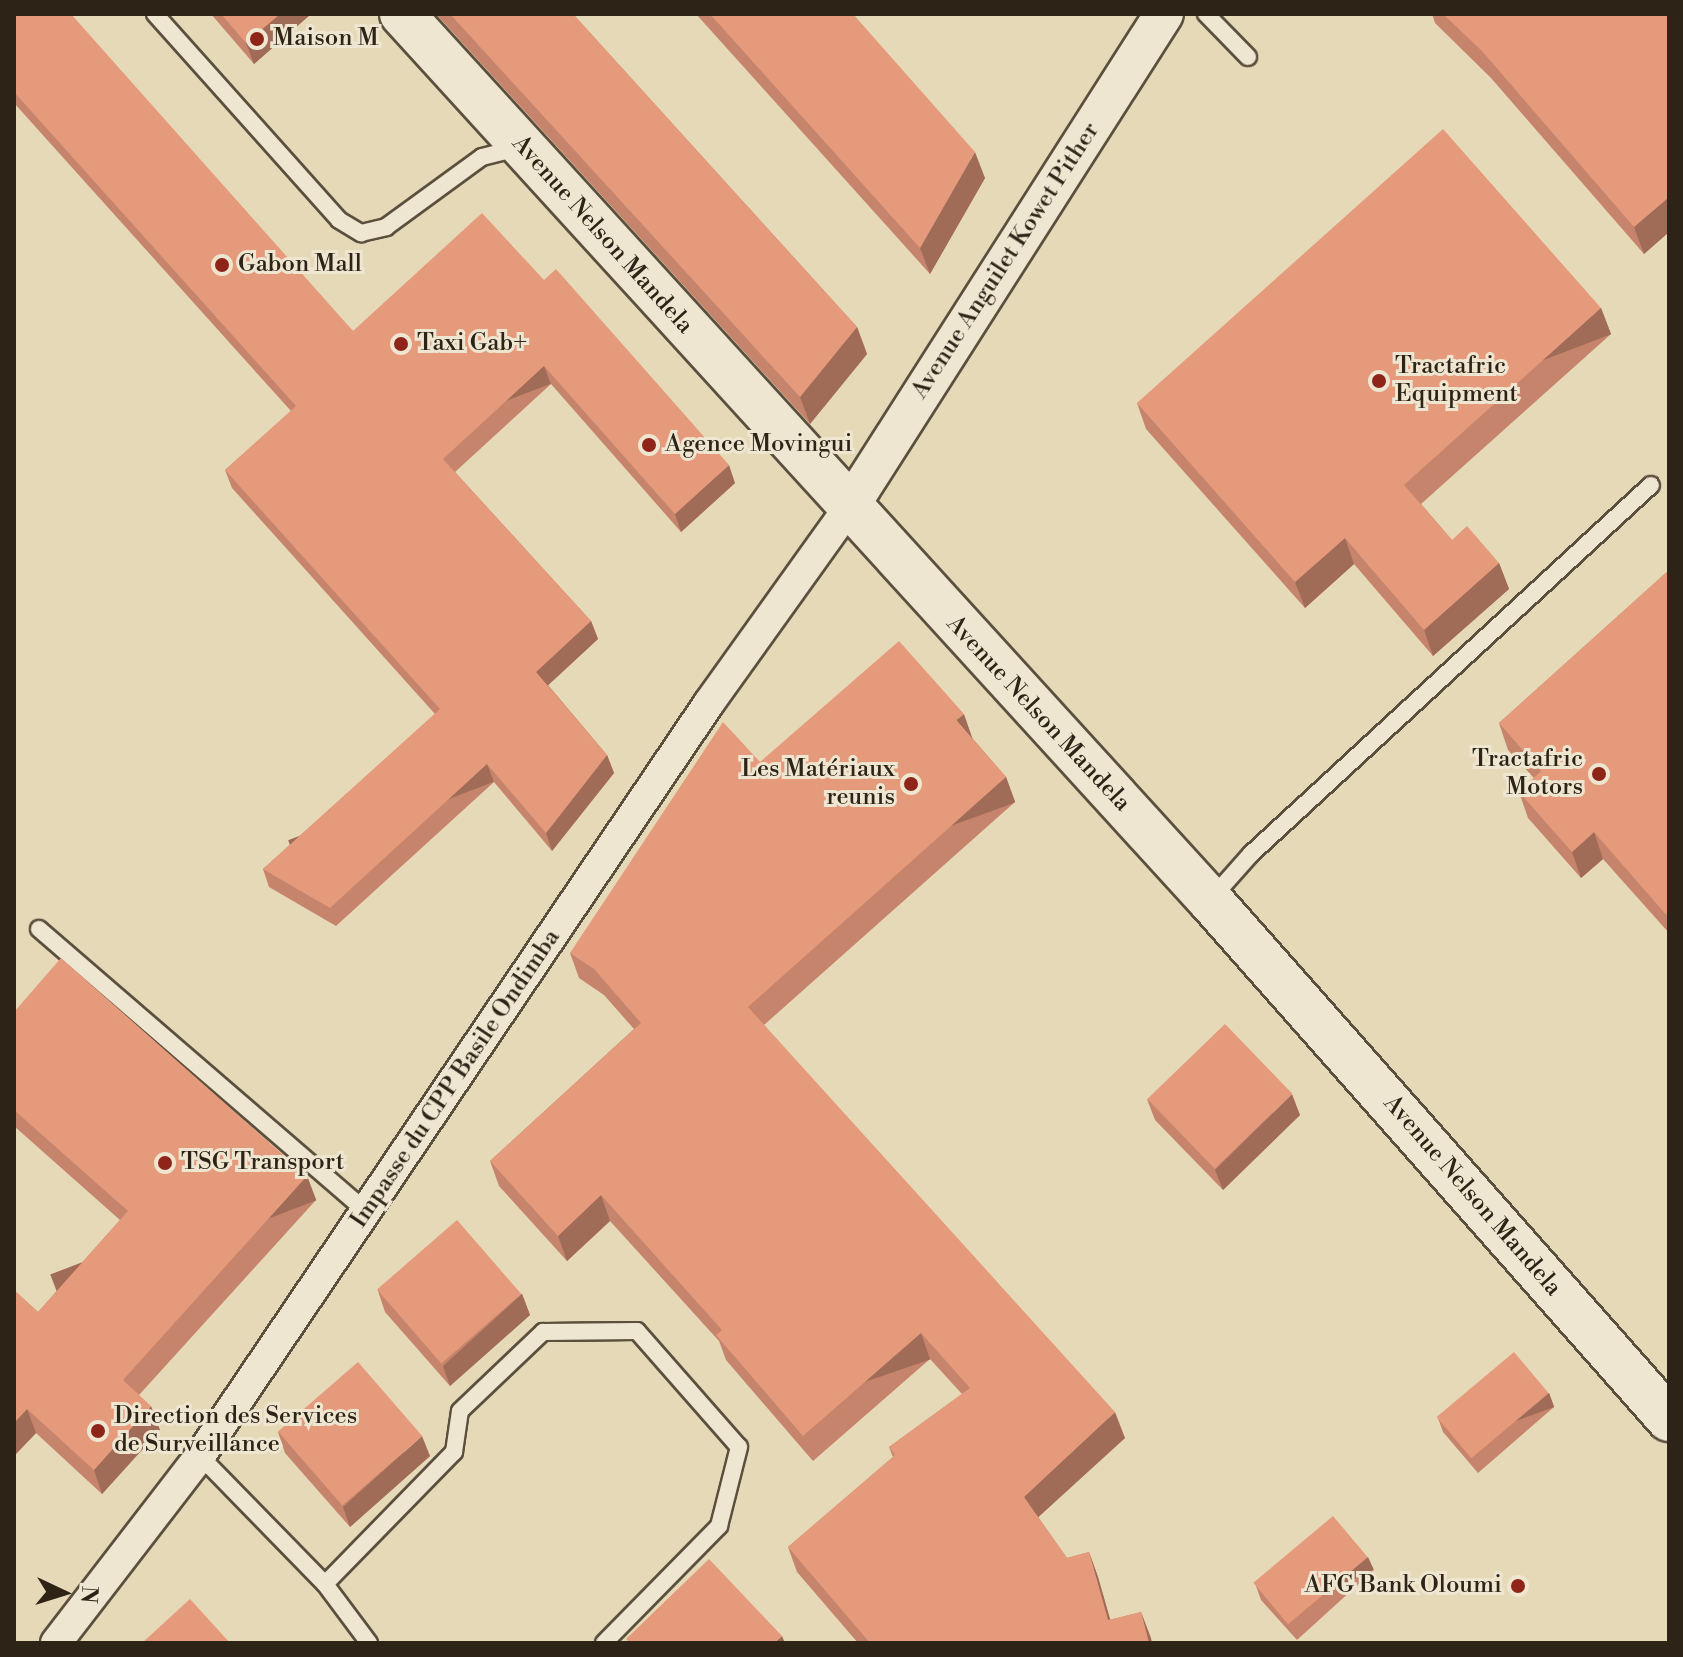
<!DOCTYPE html>
<meta charset="utf-8">
<style>
body{margin:0}
#map{position:relative;width:1683px;height:1657px;overflow:hidden;background:#e6d9b8;font-family:"Libre Bodoni",serif}
div>[style]{position:absolute}
[style*='--x']{left:calc(var(--x)*1px);top:calc(var(--y)*1px);width:calc(var(--w)*1px);rotate:calc(var(--a)*1deg)}
.roads{filter:drop-shadow(2px 0 #5b503e) drop-shadow(-2px 0 #5b503e) drop-shadow(0 2px #5b503e) drop-shadow(0 -2px #5b503e)}
.service>*{height:16px;margin:-8px;padding:0 8px;transform-origin:8px;border-radius:8px;background:#efe6d1}
.minor>*{height:30px;margin:-15px;padding:0 15px;transform-origin:15px;border-radius:15px;background:#efe6d1}
.tertiary>*{height:38px;margin:-19px;padding:0 19px;transform-origin:19px;border-radius:19px;background:#efe6d1}
.secondary>*{height:44px;margin:-22px;padding:0 22px;transform-origin:22px;border-radius:22px;background:#efe6d1}
.wall>*{inset:0;background:#c5846b}
.shaded-wall>*{inset:0;background:#a06c57;transform-origin:0 0}
.building>*{inset:0;background:#e59a7c;transform-origin:0 0}
.dots>*{width:22px;height:22px;translate:-50% -50%;box-sizing:border-box;border:4px solid #efe6d1;border-radius:50%}
span{translate:-50% -50%;white-space:nowrap;text-align:center;line-height:1.15;-webkit-text-stroke:6px #efe6d1;paint-order:stroke}
.poi-label{font-size:24px;color:#2d2316}
.left{translate:0 -50%;text-align:left}
.right{translate:-100% -50%;text-align:right}
.street-label{font-size:24px;color:#2d2316}
.frame{position:absolute;inset:0;border:16px solid #2d2316;pointer-events:none}
.north{position:absolute;left:24px;top:1553px;width:80px;height:80px;-webkit-text-stroke:6px #efe6d1;paint-order:stroke;rotate:94deg;font-size:22px;font-weight:700;line-height:32px;text-align:center;color:#2d2316}
.north::after{content:'';display:block;margin:auto;width:28px;height:36px;background:#2d2316;clip-path:polygon(50% 0,100% 100%,50% 72%,0 100%)}
</style>
<div id="map">
<div class="roads">
<div class="service">
<div style="--x:155;--y:14;--w:276;--a:48.2"></div>
<div style="--x:339;--y:220;--w:26;--a:31"></div>
<div style="--x:361;--y:233;--w:26;--a:-13"></div>
<div style="--x:386;--y:227;--w:119;--a:-36.1"></div>
<div style="--x:482;--y:157;--w:36;--a:-14"></div>
<div style="--x:1206;--y:14;--w:60;--a:45.7"></div>
<div style="--x:1211;--y:899;--w:60;--a:-48.4"></div>
<div style="--x:1251;--y:854;--w:544;--a:-42.69"></div>
<div style="--x:39;--y:929;--w:433;--a:40.8"></div>
<div style="--x:200;--y:1456;--w:179;--a:45.7"></div>
<div style="--x:325;--y:1584;--w:74;--a:53.3"></div>
<div style="--x:325;--y:1584;--w:185;--a:-45.7"></div>
<div style="--x:454;--y:1452;--w:41;--a:-81.7"></div>
<div style="--x:460;--y:1411;--w:115;--a:-43.6"></div>
<div style="--x:543;--y:1332;--w:94;--a:-0.6"></div>
<div style="--x:637;--y:1331;--w:154;--a:48.7"></div>
<div style="--x:739;--y:1447;--w:81;--a:104.2"></div>
<div style="--x:719;--y:1526;--w:164;--a:134.5"></div>
</div>
<div class="minor">
<div style="--x:56;--y:1643;--w:236;--a:-52.4"></div>
<div style="--x:200;--y:1456;--w:909;--a:-55.94"></div>
<div style="--x:709;--y:703;--w:239;--a:-54.4"></div>
</div>
<div class="tertiary">
<div style="--x:848;--y:509;--w:587;--a:-57.45"></div>
</div>
<div class="secondary">
<div style="--x:402;--y:14;--w:1199;--a:47.64"></div>
<div style="--x:1210;--y:900;--w:693;--a:48.51"></div>
</div>
</div>
<div class="wall">
<div style="clip-path:polygon(14px 14px,353px 331px,544px 280px,735px 483px,681px 532px,551px 384px,455px 472px,591px 621px,598px 639px,548px 685px,607px 755px,614px 773px,552px 851px,494px 782px,336px 926px,269px 887px,263px 869px,435px 714px,232px 488px,225px 470px,291px 411px,14px 103px)"></div>
<div style="clip-path:polygon(211px 14px,311px 14px,254px 64px)"></div>
<div style="clip-path:polygon(436px 14px,573px 14px,857px 327px,867px 354px,810px 424px)"></div>
<div style="clip-path:polygon(696px 14px,853px 14px,985px 178px,930px 274px)"></div>
<div style="clip-path:polygon(1432px 14px,1669px 14px,1669px 232px,1644px 254px,1491px 78px,1435px 23px)"></div>
<div style="clip-path:polygon(1601px 308px,1611px 334px,1421px 504px,1452px 540px,1499px 563px,1509px 589px,1433px 656px,1354px 564px,1305px 608px,1146px 429px,1137px 403px)"></div>
<div style="clip-path:polygon(1669px 570px,1669px 933px,1603px 859px,1581px 878px,1528px 818px,1519px 792px,1534px 778px,1508px 750px,1499px 723px)"></div>
<div style="clip-path:polygon(973px 739px,1006px 777px,1015px 802px,764px 1025px,1125px 1438px,1038px 1517px,1067px 1558px,1089px 1552px,1098px 1577px,1110px 1620px,1141px 1612px,1152px 1643px,858px 1643px,797px 1572px,788px 1547px,893px 1457px,889px 1447px,962px 1394px,930px 1359px,813px 1461px,726px 1360px,719px 1341px,610px 1221px,567px 1261px,499px 1186px,490px 1161px,634px 1029px,604px 995px,579px 978px,570px 953px,760px 762px)"></div>
<div style="clip-path:polygon(14px 1012px,307px 1176px,316px 1200px,139px 1395px,160px 1430px,102px 1494px,36px 1433px,14px 1456px,14px 1290px,38px 1312px,120px 1220px,14px 1126px)"></div>
<div style="clip-path:polygon(1147px 1099px,1300px 1115px,1223px 1190px,1155px 1120px)"></div>
<div style="clip-path:polygon(378px 1291px,522px 1294px,530px 1315px,450px 1386px,385px 1312px)"></div>
<div style="clip-path:polygon(1549px 1393px,1554px 1407px,1478px 1473px,1443px 1432px,1438px 1418px)"></div>
<div style="clip-path:polygon(278px 1432px,430px 1456px,350px 1527px,285px 1453px)"></div>
<div style="clip-path:polygon(1374px 1570px,1297px 1640px,1261px 1600px,1256px 1586px)"></div>
</div>
<div class="shaded-wall">
<div style="clip-path:polygon(280px 14px,311px 14px,254px 64px,246px 43px)"></div>
<div style="clip-path:polygon(975px 152px,985px 178px,930px 274px,920px 248px)"></div>
<div style="clip-path:polygon(1669px 197px,1669px 232px,1644px 254px,1634px 227px)"></div>
<div style="left:1601px;top:308px;width:28px;height:265px;rotate:69deg"></div>
<div style="clip-path:polygon(857px 327px,867px 354px,810px 424px,800px 397px)"></div>
<div style="left:544px;top:366px;width:19px;height:137px;rotate:69deg"></div>
<div style="clip-path:polygon(729px 465px,735px 483px,681px 532px,675px 514px)"></div>
<div style="clip-path:polygon(1345px 538px,1354px 564px,1305px 608px,1295px 582px)"></div>
<div style="clip-path:polygon(1499px 563px,1509px 589px,1433px 656px,1424px 630px)"></div>
<div style="clip-path:polygon(591px 621px,598px 639px,543px 690px,536px 672px)"></div>
<div style="clip-path:polygon(964px 714px,973px 740px,956px 720px)"></div>
<div style="clip-path:polygon(607px 755px,614px 773px,552px 851px,546px 833px)"></div>
<div style="left:487px;top:764px;width:19px;height:213px;rotate:69deg"></div>
<div style="left:1006px;top:777px;width:27px;height:346px;rotate:70deg"></div>
<div style="clip-path:polygon(1594px 832px,1603px 859px,1581px 878px,1572px 852px)"></div>
<div style="clip-path:polygon(1292px 1094px,1300px 1115px,1223px 1190px,1215px 1170px)"></div>
<div style="left:307px;top:1176px;width:26px;height:275px;rotate:69deg"></div>
<div style="clip-path:polygon(601px 1195px,610px 1221px,567px 1261px,558px 1236px)"></div>
<div style="clip-path:polygon(522px 1294px,530px 1315px,450px 1386px,443px 1366px)"></div>
<div style="left:921px;top:1333px;width:28px;height:157px;rotate:71deg"></div>
<div style="left:1549px;top:1393px;width:15px;height:101px;rotate:70deg"></div>
<div style="clip-path:polygon(151px 1406px,160px 1430px,102px 1494px,94px 1470px)"></div>
<div style="clip-path:polygon(27px 1409px,36px 1433px,14px 1456px,14px 1423px)"></div>
<div style="clip-path:polygon(1115px 1412px,1125px 1438px,1033px 1522px,1024px 1497px)"></div>
<div style="clip-path:polygon(422px 1436px,430px 1456px,350px 1527px,343px 1507px)"></div>
<div style="clip-path:polygon(1089px 1552px,1098px 1577px,1117px 1643px,1108px 1620px)"></div>
<div style="left:1368px;top:1557px;width:14px;height:103px;rotate:65deg"></div>
<div style="clip-path:polygon(1141px 1612px,1151px 1638px,1152px 1643px,1149px 1643px)"></div>
<div style="clip-path:polygon(782px 1636px,785px 1643px,774px 1643px)"></div>
</div>
<div class="building">
<div style="clip-path:polygon(14px 14px,71px 14px,353px 331px,482px 213px,544px 280px,556px 269px,729px 465px,675px 514px,544px 366px,443px 459px,591px 621px,536px 672px,607px 755px,546px 833px,487px 764px,330px 908px,263px 869px,440px 709px,225px 470px,296px 406px,14px 92px)"></div>
<div style="clip-path:polygon(221px 14px,280px 14px,246px 43px)"></div>
<div style="clip-path:polygon(450px 14px,573px 14px,857px 327px,800px 397px)"></div>
<div style="clip-path:polygon(710px 14px,853px 14px,975px 152px,920px 248px)"></div>
<div style="clip-path:polygon(1443px 14px,1669px 14px,1669px 197px,1634px 227px,1482px 51px)"></div>
<div style="clip-path:polygon(1443px 129px,1601px 308px,1404px 485px,1452px 540px,1467px 526px,1499px 563px,1424px 630px,1345px 538px,1295px 582px,1137px 403px)"></div>
<div style="clip-path:polygon(1669px 570px,1669px 918px,1594px 832px,1572px 852px,1519px 792px,1541px 771px,1499px 723px)"></div>
<div style="clip-path:polygon(899px 641px,964px 714px,956px 720px,1006px 777px,748px 1007px,1115px 1412px,1024px 1497px,1067px 1558px,1089px 1552px,1108px 1620px,1141px 1612px,1149px 1643px,870px 1643px,788px 1547px,895px 1455px,889px 1447px,970px 1388px,921px 1333px,803px 1436px,716px 1335px,722px 1330px,601px 1195px,558px 1236px,490px 1161px,641px 1023px,594px 969px,570px 953px,723px 722px,760px 762px)"></div>
<div style="clip-path:polygon(61px 958px,307px 1176px,123px 1380px,151px 1406px,94px 1470px,27px 1409px,14px 1423px,14px 1290px,38px 1312px,128px 1211px,14px 1110px,14px 1012px)"></div>
<div style="left:1225px;top:1024px;width:97px;height:108px;rotate:46deg"></div>
<div style="left:457px;top:1220px;width:98px;height:106px;rotate:49deg"></div>
<div style="left:1514px;top:1352px;width:54px;height:101px;rotate:50deg"></div>
<div style="left:358px;top:1362px;width:98px;height:106px;rotate:49deg"></div>
<div style="left:1333px;top:1516px;width:54px;height:104px;rotate:50deg"></div>
<div style="clip-path:polygon(709px 1559px,782px 1636px,774px 1643px,630px 1643px,626px 1639px)"></div>
<div style="clip-path:polygon(190px 1599px,230px 1643px,142px 1643px)"></div>
</div>
<div class="dots">
<div style="left:257px;top:39px;background:#8f2418"></div>
<div style="left:222px;top:265px;background:#8f2418"></div>
<div style="left:401px;top:344px;background:#8f2418"></div>
<div style="left:1379px;top:381px;background:#8f2418"></div>
<div style="left:649px;top:445px;background:#8f2418"></div>
<div style="left:1599px;top:774px;background:#8f2418"></div>
<div style="left:911px;top:784px;background:#8f2418"></div>
<div style="left:165px;top:1163px;background:#8f2418"></div>
<div style="left:98px;top:1431px;background:#8f2418"></div>
<div style="left:1518px;top:1586px;background:#8f2418"></div>
</div>
<div class="poi-label">
<span class="left" style="left:273px;top:39px">Maison M</span>
<span class="left" style="left:238px;top:265px">Gabon Mall</span>
<span class="left" style="left:417px;top:344px">Taxi Gab+</span>
<span class="left" style="left:1395px;top:381px">Tractafric<br>Equipment</span>
<span class="left" style="left:665px;top:445px">Agence Movingui</span>
<span class="right" style="left:1583px;top:774px">Tractafric<br>Motors</span>
<span class="right" style="left:895px;top:784px">Les Matériaux<br>reunis</span>
<span class="left" style="left:181px;top:1163px">TSG Transport</span>
<span class="left" style="left:114px;top:1431px">Direction des Services<br>de Surveillance</span>
<span class="right" style="left:1502px;top:1586px">AFG Bank Oloumi</span>
</div>
<div class="street-label">
<span style="left:602px;top:235px;rotate:48deg">Avenue Nelson Mandela</span>
<span style="left:1006px;top:261px;rotate:-57deg">Avenue Anguilet Kowet Pither</span>
<span style="left:1038px;top:714px;rotate:47deg">Avenue Nelson Mandela</span>
<span style="left:456px;top:1079px;rotate:-56deg">Impasse du CPP Basile Ondimba</span>
<span style="left:1472px;top:1196px;rotate:49deg">Avenue Nelson Mandela</span>
</div>
<div class="frame"></div>
<div class="north">N</div>
</div>
